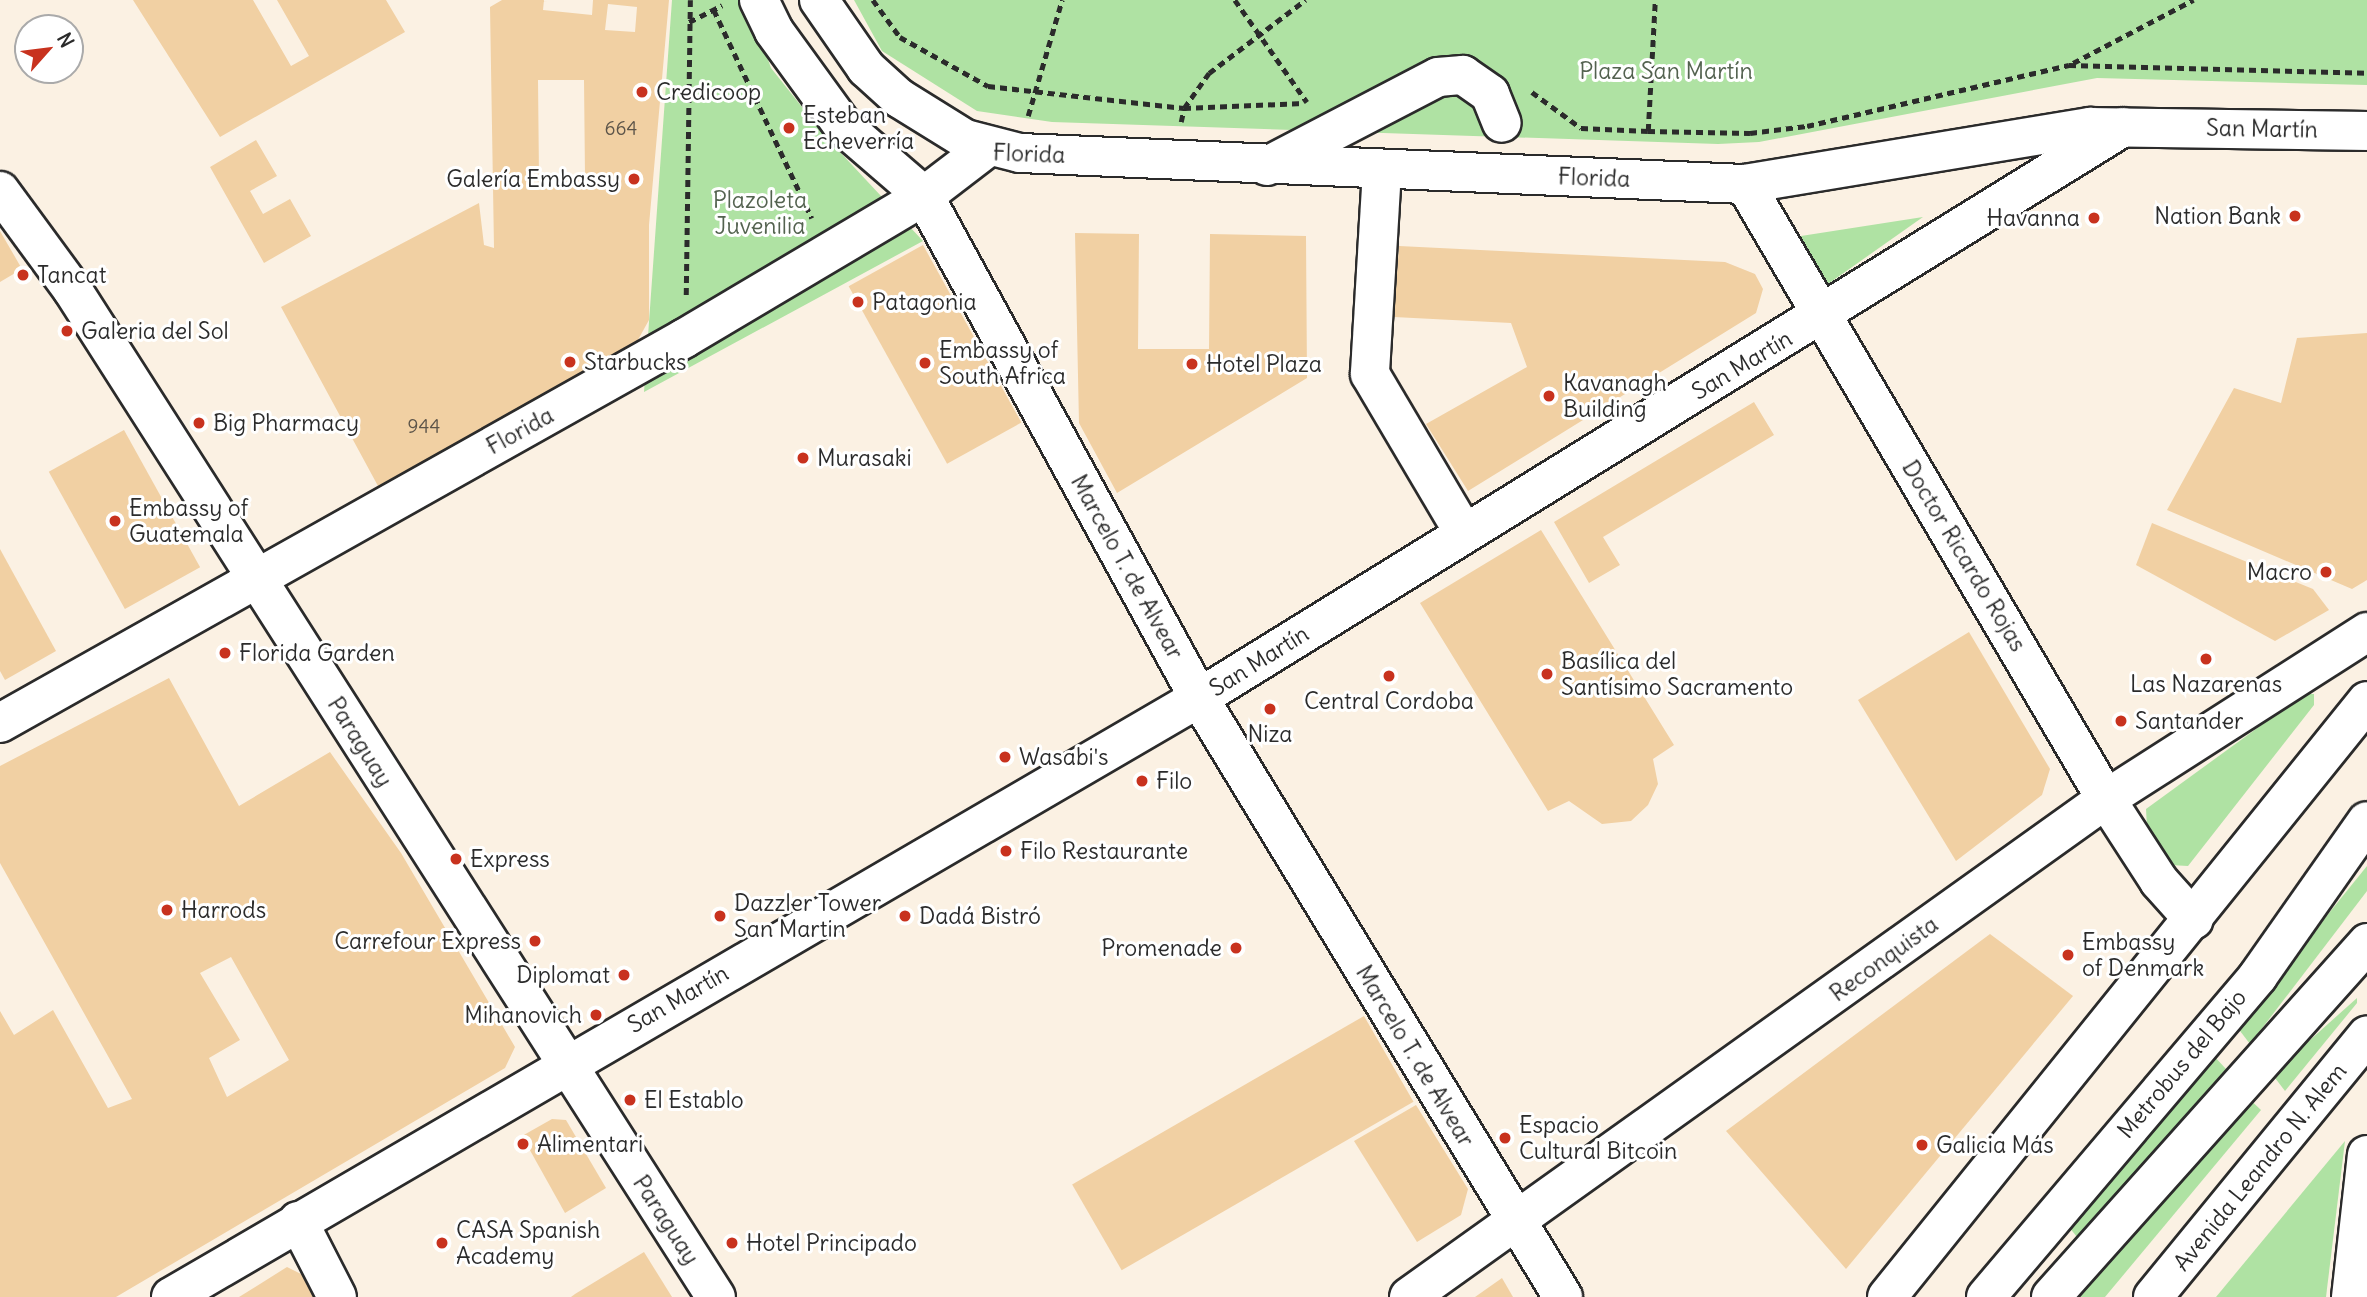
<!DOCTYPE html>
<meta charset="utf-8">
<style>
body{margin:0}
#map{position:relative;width:2367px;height:1297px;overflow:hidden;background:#fbf1e3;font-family:Delius,sans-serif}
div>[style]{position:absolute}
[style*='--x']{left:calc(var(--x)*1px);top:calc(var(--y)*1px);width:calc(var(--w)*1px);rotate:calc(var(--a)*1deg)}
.green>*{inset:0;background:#afe2a3}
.building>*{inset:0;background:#f1d0a3;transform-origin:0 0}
.path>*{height:4.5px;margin-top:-2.25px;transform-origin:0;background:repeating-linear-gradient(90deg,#2b2b2b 0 7px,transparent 0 12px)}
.roads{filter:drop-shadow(2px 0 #2b2b2b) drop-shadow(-2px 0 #2b2b2b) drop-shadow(0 2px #2b2b2b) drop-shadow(0 -2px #2b2b2b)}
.minor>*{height:38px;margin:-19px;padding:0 19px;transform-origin:19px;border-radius:19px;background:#fff}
.major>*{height:38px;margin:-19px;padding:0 19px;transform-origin:19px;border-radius:19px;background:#fff}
.dots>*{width:19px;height:19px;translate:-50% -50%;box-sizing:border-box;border:4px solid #fff;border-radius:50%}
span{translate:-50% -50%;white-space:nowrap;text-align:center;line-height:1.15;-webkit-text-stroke:6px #fff;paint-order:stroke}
.number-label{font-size:19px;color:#5c5449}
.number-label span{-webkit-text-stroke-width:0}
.park-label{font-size:23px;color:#53624f}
.poi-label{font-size:23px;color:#2b2b2b}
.left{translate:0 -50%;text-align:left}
.right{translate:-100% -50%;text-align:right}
.street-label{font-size:23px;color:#2b2b2b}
.north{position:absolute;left:14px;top:14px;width:70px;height:70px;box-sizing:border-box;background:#fff;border:2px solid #aaa;border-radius:50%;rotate:62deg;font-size:19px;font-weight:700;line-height:28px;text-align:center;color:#2b2b2b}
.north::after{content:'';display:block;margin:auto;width:24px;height:32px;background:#c8321e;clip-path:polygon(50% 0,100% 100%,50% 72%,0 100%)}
</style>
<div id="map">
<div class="green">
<div style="clip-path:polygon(672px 0,747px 0,771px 68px,825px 136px,923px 241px,644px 392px)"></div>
<div style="clip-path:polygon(854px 0,2367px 0,2367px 85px,2097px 78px,1759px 142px,1718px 144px,1052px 122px,977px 111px,882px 51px)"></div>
<div style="clip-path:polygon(1923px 217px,1818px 291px,1795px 242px,1801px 236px)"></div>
<div style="clip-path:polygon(2304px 694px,2314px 694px,2314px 705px,2188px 866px,2170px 865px,2147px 827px,2146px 809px)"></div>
<div style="clip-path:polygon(2367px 866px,2367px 891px,2250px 1044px,2237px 1027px)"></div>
<div style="clip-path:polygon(2357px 998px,2357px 1003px,2285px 1091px,2272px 1074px)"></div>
<div style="clip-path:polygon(2213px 1055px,2226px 1069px,2077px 1237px,2069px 1227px)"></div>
<div style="clip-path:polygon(2245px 1095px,2261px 1110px,2105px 1297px,2072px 1297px)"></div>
<div style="clip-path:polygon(2345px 1141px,2326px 1297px,2216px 1297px)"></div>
</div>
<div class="building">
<div style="clip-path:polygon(133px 0,253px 0,291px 66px,309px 56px,277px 0,386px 0,405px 32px,220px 137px)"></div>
<div style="clip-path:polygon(evenodd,502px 0,544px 0,543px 10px,592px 15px,593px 0,669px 0,649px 225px,649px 320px,634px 347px,378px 486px,281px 307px,479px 203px,484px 245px,494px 248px,490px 7px,502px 0,608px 4px,637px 7px,635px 32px,605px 30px,608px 4px,502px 0,538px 80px,584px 80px,585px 177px,539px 177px,538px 80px)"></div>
<div style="clip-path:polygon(256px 140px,277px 176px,250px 191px,263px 214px,290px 199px,311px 236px,264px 263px,210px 167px)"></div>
<div style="clip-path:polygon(0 231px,22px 269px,0 282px)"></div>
<div style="clip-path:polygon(1075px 233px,1139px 234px,1138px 349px,1209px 349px,1210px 234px,1306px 236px,1307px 378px,1117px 493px,1079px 423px)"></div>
<div style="left:923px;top:245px;width:203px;height:85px;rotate:61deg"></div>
<div style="clip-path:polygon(1399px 246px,1725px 262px,1755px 274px,1763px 289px,1756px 313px,1468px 491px,1426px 424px,1527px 367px,1511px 323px,1394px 317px)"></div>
<div style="clip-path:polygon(2367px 333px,2367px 580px,2352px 589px,2167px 510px,2234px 388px,2281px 403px,2297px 338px)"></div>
<div style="clip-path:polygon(1754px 402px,1774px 435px,1603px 537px,1620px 565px,1589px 583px,1554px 522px)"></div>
<div style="left:124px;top:430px;width:157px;height:86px;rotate:61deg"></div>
<div style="clip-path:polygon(2152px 523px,2313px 589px,2329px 610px,2275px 641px,2136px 565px)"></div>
<div style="clip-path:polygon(1541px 530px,1674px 745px,1653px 759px,1658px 784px,1648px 805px,1631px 821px,1602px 824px,1569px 801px,1548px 811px,1420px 603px)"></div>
<div style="clip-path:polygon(0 549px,56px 651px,5px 680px,0 671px)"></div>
<div style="clip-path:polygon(1969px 632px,2050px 769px,2042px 795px,1956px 861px,1858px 700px)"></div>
<div style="clip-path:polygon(evenodd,169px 678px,239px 806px,330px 752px,401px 853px,515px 1047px,505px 1068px,116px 1297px,0 1297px,0 1011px,14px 1035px,53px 1010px,108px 1108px,132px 1099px,0 863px,0 766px,169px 678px,231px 957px,289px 1060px,227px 1097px,209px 1058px,240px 1040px,200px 973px,231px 957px)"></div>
<div style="clip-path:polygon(1990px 934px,2073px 996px,1846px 1269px,1726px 1131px)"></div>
<div style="left:1364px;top:1016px;width:99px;height:337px;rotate:60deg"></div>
<div style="clip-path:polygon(1416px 1105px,1468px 1189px,1461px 1215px,1417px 1242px,1354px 1141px)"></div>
<div style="clip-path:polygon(552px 1119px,566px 1120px,606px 1188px,565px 1213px,522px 1136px)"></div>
<div style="clip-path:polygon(644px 1252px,672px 1297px,571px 1297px,575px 1294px)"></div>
<div style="clip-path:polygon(287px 1267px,305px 1276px,315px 1297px,239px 1297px)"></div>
<div style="clip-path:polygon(1502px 1278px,1513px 1297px,1475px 1297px)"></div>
</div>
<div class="path">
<div style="--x:873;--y:0;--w:46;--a:53.9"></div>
<div style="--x:900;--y:37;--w:101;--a:29.1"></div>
<div style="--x:988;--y:86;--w:197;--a:6.4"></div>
<div style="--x:1184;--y:108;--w:119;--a:-2.4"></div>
<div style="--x:1235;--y:0;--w:125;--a:54.8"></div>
<div style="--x:714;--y:10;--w:230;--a:64.8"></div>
<div style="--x:689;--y:22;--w:37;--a:-27"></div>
<div style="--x:2073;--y:63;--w:136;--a:-27.7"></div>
<div style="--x:1532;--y:92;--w:61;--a:36.3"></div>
<div style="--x:1581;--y:128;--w:67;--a:2.6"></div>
<div style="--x:1648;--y:131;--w:131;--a:-86.9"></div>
<div style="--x:1028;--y:116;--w:121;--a:-73.7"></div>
<div style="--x:1181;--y:122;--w:14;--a:-78"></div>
<div style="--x:1184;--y:108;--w:43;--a:-54.5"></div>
<div style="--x:1209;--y:73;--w:121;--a:-37.2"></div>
<div style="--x:1648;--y:131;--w:102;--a:1.1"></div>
<div style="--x:1750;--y:133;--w:57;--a:-7"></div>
<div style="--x:1807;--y:126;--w:269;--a:-13.1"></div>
<div style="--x:2069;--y:65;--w:298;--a:1.5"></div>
<div style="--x:686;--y:295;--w:295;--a:-89.2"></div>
</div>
<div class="roads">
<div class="minor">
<div style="--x:759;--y:0;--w:34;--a:64"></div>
<div style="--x:774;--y:31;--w:117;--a:54"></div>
<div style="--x:843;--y:126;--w:107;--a:40.8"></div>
<div style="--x:924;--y:196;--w:572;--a:61.29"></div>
<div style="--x:1199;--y:698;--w:701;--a:58.71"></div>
<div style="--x:1267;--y:166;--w:193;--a:-27.5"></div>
<div style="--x:1438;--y:77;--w:25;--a:-5"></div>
<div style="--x:1463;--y:75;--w:33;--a:35"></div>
<div style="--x:1490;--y:94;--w:31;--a:68"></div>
<div style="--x:1382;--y:170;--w:204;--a:93.4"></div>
<div style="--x:1370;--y:374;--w:185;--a:59.4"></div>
<div style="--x:1745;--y:184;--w:713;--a:59.59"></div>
<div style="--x:2106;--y:799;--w:98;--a:57.1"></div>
<div style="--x:2159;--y:881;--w:52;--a:48.1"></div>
<div style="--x:0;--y:191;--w:122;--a:53.7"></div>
<div style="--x:72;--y:289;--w:1196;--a:57.43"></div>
<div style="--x:0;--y:723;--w:786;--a:-29.34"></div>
<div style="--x:685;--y:338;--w:278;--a:-30.7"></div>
<div style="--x:924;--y:196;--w:81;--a:-37.4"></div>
<div style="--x:298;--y:1221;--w:85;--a:62.8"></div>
<div style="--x:171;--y:1297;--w:1190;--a:-30.23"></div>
<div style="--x:1199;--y:698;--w:1086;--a:-31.71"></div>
<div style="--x:1409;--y:1297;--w:857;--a:-35.55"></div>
<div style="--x:2106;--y:799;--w:310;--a:-32.6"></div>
<div style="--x:1986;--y:1297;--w:421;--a:-49.7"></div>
<div style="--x:2258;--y:976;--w:189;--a:-54.9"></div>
<div style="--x:2051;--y:1297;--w:475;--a:-48.2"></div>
<div style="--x:2351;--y:1297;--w:143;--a:-83.6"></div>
</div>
<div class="major">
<div style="--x:819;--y:0;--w:83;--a:55.3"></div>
<div style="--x:866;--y:68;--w:45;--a:42.3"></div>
<div style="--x:899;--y:98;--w:78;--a:31.8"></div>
<div style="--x:965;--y:139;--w:57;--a:14.3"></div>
<div style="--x:1020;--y:153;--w:726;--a:2.45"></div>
<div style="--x:1745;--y:184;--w:350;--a:-9.4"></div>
<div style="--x:2090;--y:127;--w:277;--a:0.8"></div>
<div style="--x:1887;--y:1297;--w:765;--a:-51.15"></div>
<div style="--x:2153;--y:1297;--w:338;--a:-50.7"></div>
</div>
</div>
<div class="dots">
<div style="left:642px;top:92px;background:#c8321e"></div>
<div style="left:789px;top:128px;background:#c8321e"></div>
<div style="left:634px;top:179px;background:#c8321e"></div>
<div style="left:2295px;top:216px;background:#c8321e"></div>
<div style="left:2094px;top:218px;background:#c8321e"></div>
<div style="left:23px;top:275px;background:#c8321e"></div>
<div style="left:858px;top:302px;background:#c8321e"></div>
<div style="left:67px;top:331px;background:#c8321e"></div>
<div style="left:570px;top:362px;background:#c8321e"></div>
<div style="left:925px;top:363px;background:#c8321e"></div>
<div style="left:1192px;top:364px;background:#c8321e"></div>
<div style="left:1549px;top:396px;background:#c8321e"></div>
<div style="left:199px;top:423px;background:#c8321e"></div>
<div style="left:803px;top:458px;background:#c8321e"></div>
<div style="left:115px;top:521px;background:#c8321e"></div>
<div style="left:2326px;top:572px;background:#c8321e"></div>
<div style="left:225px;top:653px;background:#c8321e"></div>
<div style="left:2206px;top:659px;background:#c8321e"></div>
<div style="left:1547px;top:674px;background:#c8321e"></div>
<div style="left:1389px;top:676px;background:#c8321e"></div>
<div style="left:1270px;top:709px;background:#c8321e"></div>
<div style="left:2121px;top:721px;background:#c8321e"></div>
<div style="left:1005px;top:757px;background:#c8321e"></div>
<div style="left:1142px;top:781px;background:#c8321e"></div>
<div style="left:1006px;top:851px;background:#c8321e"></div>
<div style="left:456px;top:859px;background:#c8321e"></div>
<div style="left:167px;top:910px;background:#c8321e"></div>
<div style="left:720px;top:916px;background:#c8321e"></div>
<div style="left:905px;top:916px;background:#c8321e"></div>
<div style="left:535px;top:941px;background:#c8321e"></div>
<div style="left:1236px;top:948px;background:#c8321e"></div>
<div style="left:2068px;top:955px;background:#c8321e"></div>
<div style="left:624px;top:975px;background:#c8321e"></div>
<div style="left:596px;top:1015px;background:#c8321e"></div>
<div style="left:630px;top:1100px;background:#c8321e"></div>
<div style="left:1505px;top:1138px;background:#c8321e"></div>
<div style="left:523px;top:1144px;background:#c8321e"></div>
<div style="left:1922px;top:1145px;background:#c8321e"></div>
<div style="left:442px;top:1243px;background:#c8321e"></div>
<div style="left:732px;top:1243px;background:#c8321e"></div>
</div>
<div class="number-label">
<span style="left:621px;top:129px">664</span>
<span style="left:424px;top:427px">944</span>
</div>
<div class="park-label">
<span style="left:1666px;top:71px">Plaza San Martín</span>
<span style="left:760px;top:213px">Plazoleta<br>Juvenilia</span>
</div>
<div class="poi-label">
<span class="left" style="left:656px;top:92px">Credicoop</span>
<span class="left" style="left:803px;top:128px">Esteban<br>Echeverría</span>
<span class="right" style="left:620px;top:179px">Galería Embassy</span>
<span class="right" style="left:2281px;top:216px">Nation Bank</span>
<span class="right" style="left:2080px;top:218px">Havanna</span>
<span class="left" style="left:37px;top:275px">Tancat</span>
<span class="left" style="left:872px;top:302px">Patagonia</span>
<span class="left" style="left:81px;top:331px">Galeria del Sol</span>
<span class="left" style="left:939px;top:363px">Embassy of<br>South Africa</span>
<span class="left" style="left:584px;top:362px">Starbucks</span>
<span class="left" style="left:1206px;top:364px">Hotel Plaza</span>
<span class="left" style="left:1563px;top:396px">Kavanagh<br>Building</span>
<span class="left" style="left:213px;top:423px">Big Pharmacy</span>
<span class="left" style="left:817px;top:458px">Murasaki</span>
<span class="left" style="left:129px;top:521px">Embassy of<br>Guatemala</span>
<span class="right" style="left:2312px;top:572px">Macro</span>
<span class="left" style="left:239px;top:653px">Florida Garden</span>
<span class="left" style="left:1561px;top:674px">Basílica del<br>Santísimo Sacramento</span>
<span style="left:2206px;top:684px">Las Nazarenas</span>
<span style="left:1389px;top:701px">Central Cordoba</span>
<span class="left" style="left:2135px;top:721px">Santander</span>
<span style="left:1270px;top:734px">Niza</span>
<span class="left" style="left:1019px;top:757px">Wasabi's</span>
<span class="left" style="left:1156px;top:781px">Filo</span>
<span class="left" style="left:1020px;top:851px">Filo Restaurante</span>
<span class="left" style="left:470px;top:859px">Express</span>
<span class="left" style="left:734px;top:916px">Dazzler Tower<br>San Martin</span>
<span class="left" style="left:181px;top:910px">Harrods</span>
<span class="left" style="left:919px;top:916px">Dadá Bistró</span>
<span class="right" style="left:521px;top:941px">Carrefour Express</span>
<span class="left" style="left:2082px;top:955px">Embassy<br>of Denmark</span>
<span class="right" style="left:1222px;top:948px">Promenade</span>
<span class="right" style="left:610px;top:975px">Diplomat</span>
<span class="right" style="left:582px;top:1015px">Mihanovich</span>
<span class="left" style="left:644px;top:1100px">El Establo</span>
<span class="left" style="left:1519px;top:1138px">Espacio<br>Cultural Bitcoin</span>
<span class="left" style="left:537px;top:1144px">Alimentari</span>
<span class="left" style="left:1936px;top:1145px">Galicia Más</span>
<span class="left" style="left:456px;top:1243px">CASA Spanish<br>Academy</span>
<span class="left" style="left:746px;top:1243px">Hotel Principado</span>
</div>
<div class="street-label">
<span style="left:2262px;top:129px;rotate:1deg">San Martín</span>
<span style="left:1029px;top:154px;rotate:2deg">Florida</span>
<span style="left:1594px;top:178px;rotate:2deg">Florida</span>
<span style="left:1742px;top:365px;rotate:-31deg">San Martín</span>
<span style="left:520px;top:431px;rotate:-29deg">Florida</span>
<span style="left:1964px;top:556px;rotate:59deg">Doctor Ricardo Rojas</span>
<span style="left:1127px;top:567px;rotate:61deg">Marcelo T. de Alvear</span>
<span style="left:1259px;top:661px;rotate:-32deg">San Martín</span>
<span style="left:360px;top:742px;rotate:58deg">Paraguay</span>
<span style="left:1884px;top:959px;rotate:-36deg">Reconquista</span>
<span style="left:678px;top:999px;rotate:-30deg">San Martín</span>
<span style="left:1415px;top:1056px;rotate:59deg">Marcelo T. de Alvear</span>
<span style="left:2182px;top:1064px;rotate:-50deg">Metrobus del Bajo</span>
<span style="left:2260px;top:1167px;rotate:-51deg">Avenida Leandro N. Alem</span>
<span style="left:666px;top:1220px;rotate:57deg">Paraguay</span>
</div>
<div class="north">N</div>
</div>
